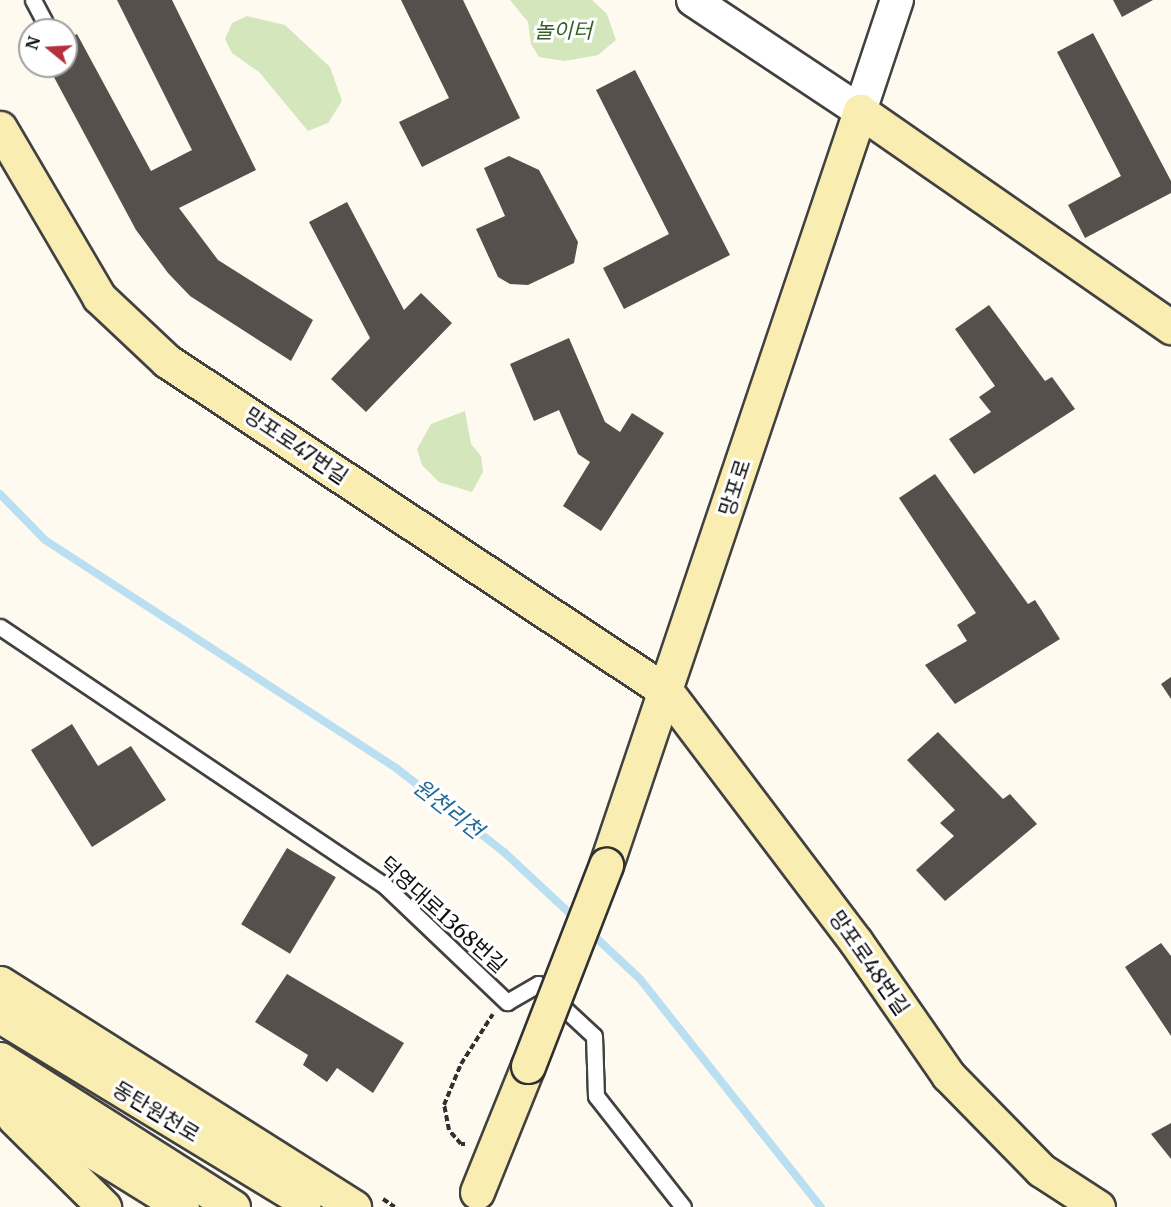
<!DOCTYPE html>
<meta charset="utf-8">
<style>
body{margin:0}
#map{position:relative;width:1171px;height:1207px;overflow:hidden;background:#fefaf0;font-family:Merriweather,"Noto Sans KR",serif}
div>[style]{position:absolute}
[style*='--x']{left:calc(var(--x)*1px);top:calc(var(--y)*1px);width:calc(var(--w)*1px);rotate:calc(var(--a)*1deg)}
.green>*{inset:0;background:#d4e6bc}
.stream>*{height:8px;margin:-4px;padding:0 4px;transform-origin:4px;border-radius:4px;background:#b9dff1}
.building>*{inset:0;background:#564f4b;transform-origin:0 0}
.path>*{height:4px;margin-top:-2px;transform-origin:0;background:repeating-linear-gradient(90deg,#303030 0 6px,transparent 0 9px)}
.roads{filter:drop-shadow(2px 0 #414141) drop-shadow(-2px 0 #414141) drop-shadow(0 2px #414141) drop-shadow(0 -2px #414141)}
.lane>*{height:15px;margin:-7.5px;padding:0 7.5px;transform-origin:7.5px;border-radius:7.5px;background:#fff}
.street>*{height:32px;margin:-16px;padding:0 16px;transform-origin:16px;border-radius:16px;background:#fff}
.secondary>*{height:33px;margin:-16.5px;padding:0 16.5px;transform-origin:16.5px;border-radius:16.5px;background:#f9edb1}
.bridges{filter:drop-shadow(2px 0 #303030) drop-shadow(-2px 0 #303030) drop-shadow(0 2px #303030) drop-shadow(0 -2px #303030)}
.secondary-bridge>*{height:33px;margin:-16.5px;padding:0 16.5px;transform-origin:16.5px;border-radius:16.5px;background:#f9edb1}
span{translate:-50% -50%;white-space:nowrap;text-align:center;line-height:1.15;-webkit-text-stroke:6px #fff;paint-order:stroke}
.park-label{font-size:21px;color:#336123;font-style:italic}
.street-label{font-size:21px;color:#0e0e0e}
.water-label{font-size:22px;color:#216996;font-style:italic}
.north{position:absolute;left:18px;top:18px;width:60px;height:60px;box-sizing:border-box;background:#fff;border:2px solid #9f9f9f;border-radius:50%;rotate:288deg;font-size:16px;font-weight:700;line-height:24px;text-align:center;color:#0e0e0e}
.north::after{content:'';display:block;margin:auto;width:21px;height:27px;background:#b3313e;clip-path:polygon(50% 0,100% 100%,50% 72%,0 100%)}
</style>
<div id="map">
<div class="green">
<div style="clip-path:polygon(510px 0,592px 0,607px 14px,616px 40px,598px 55px,565px 61px,539px 57px,531px 44px,528px 22px)"></div>
<div style="clip-path:polygon(247px 16px,285px 25px,330px 67px,342px 101px,328px 123px,308px 131px,259px 72px,232px 53px,225px 39px,232px 23px)"></div>
<div style="clip-path:polygon(465px 411px,471px 444px,481px 456px,483px 472px,472px 492px,439px 482px,422px 465px,417px 449px,431px 424px)"></div>
</div>
<div class="stream">
<div style="--x:0;--y:494;--w:64;--a:45.6"></div>
<div style="--x:45;--y:540;--w:419;--a:33"></div>
<div style="--x:396;--y:768;--w:137;--a:37.9"></div>
<div style="--x:504;--y:852;--w:100;--a:43"></div>
<div style="--x:589;--y:931;--w:70;--a:43.3"></div>
<div style="--x:640;--y:979;--w:291;--a:51.6"></div>
</div>
<div class="building">
<div style="clip-path:polygon(117px 0,172px 0,256px 170px,179px 208px,218px 260px,313px 320px,291px 361px,190px 296px,168px 273px,136px 230px,48px 66px,66px 66px,66px 40px,77px 34px,151px 171px,192px 150px)"></div>
<div style="clip-path:polygon(401px 0,463px 0,520px 118px,422px 167px,399px 122px,449px 98px)"></div>
<div style="clip-path:polygon(1113px 0,1153px 0,1122px 17px)"></div>
<div style="clip-path:polygon(1093px 33px,1171px 181px,1171px 193px,1085px 238px,1068px 205px,1121px 176px,1057px 52px)"></div>
<div style="clip-path:polygon(635px 70px,730px 255px,624px 309px,603px 268px,669px 234px,596px 90px)"></div>
<div style="clip-path:polygon(509px 156px,539px 170px,578px 242px,574px 263px,528px 285px,510px 284px,498px 277px,476px 229px,505px 216px,484px 168px)"></div>
<div style="clip-path:polygon(347px 202px,404px 310px,421px 293px,452px 323px,366px 412px,331px 379px,370px 338px,309px 222px)"></div>
<div style="clip-path:polygon(989px 305px,1045px 381px,1052px 377px,1075px 409px,974px 474px,949px 439px,991px 412px,979px 397px,995px 386px,955px 329px)"></div>
<div style="clip-path:polygon(569px 338px,605px 422px,620px 432px,632px 413px,664px 433px,601px 531px,563px 506px,590px 462px,578px 454px,559px 410px,534px 421px,510px 364px)"></div>
<div style="clip-path:polygon(935px 474px,1028px 604px,1035px 600px,1060px 639px,955px 704px,925px 665px,967px 641px,957px 625px,976px 613px,899px 498px)"></div>
<div style="clip-path:polygon(1171px 677px,1171px 699px,1161px 684px)"></div>
<div style="clip-path:polygon(72px 724px,98px 766px,131px 746px,166px 800px,92px 847px,31px 750px)"></div>
<div style="clip-path:polygon(938px 732px,1003px 799px,1010px 794px,1037px 824px,945px 901px,916px 870px,954px 836px,940px 823px,955px 810px,907px 760px)"></div>
<div style="left:287px;top:848px;width:57px;height:89px;rotate:31deg"></div>
<div style="clip-path:polygon(1161px 943px,1171px 956px,1171px 1036px,1125px 967px)"></div>
<div style="clip-path:polygon(287px 974px,404px 1043px,373px 1093px,337px 1068px,327px 1082px,303px 1065px,308px 1055px,255px 1022px)"></div>
<div style="clip-path:polygon(1171px 1123px,1171px 1159px,1151px 1134px)"></div>
</div>
<div class="path">
<div style="--x:465;--y:1144;--w:4;--a:180"></div>
<div style="--x:461;--y:1144;--w:18;--a:-131"></div>
<div style="--x:449;--y:1130;--w:25;--a:-101"></div>
<div style="--x:444;--y:1105;--w:44;--a:-67.5"></div>
<div style="--x:461;--y:1064;--w:59;--a:-57.4"></div>
<div style="--x:383;--y:1199;--w:14;--a:34"></div>
</div>
<div class="roads">
<div class="lane">
<div style="--x:33;--y:0;--w:24;--a:62"></div>
<div style="--x:0;--y:627;--w:463;--a:33.9"></div>
<div style="--x:384;--y:885;--w:170;--a:43.6"></div>
<div style="--x:507;--y:1002;--w:36;--a:-30"></div>
<div style="--x:538;--y:984;--w:76;--a:42.9"></div>
<div style="--x:594;--y:1036;--w:60;--a:88.1"></div>
<div style="--x:596;--y:1096;--w:141;--a:51.9"></div>
</div>
<div class="street">
<div style="--x:693;--y:0;--w:201;--a:33.6"></div>
<div style="--x:860;--y:111;--w:117;--a:-71.6"></div>
</div>
<div class="secondary">
<div style="--x:0;--y:128;--w:196;--a:59.6"></div>
<div style="--x:99;--y:297;--w:93;--a:43.3"></div>
<div style="--x:167;--y:361;--w:600;--a:33.5"></div>
<div style="--x:667;--y:692;--w:313;--a:52.9"></div>
<div style="--x:856;--y:942;--w:162;--a:55.3"></div>
<div style="--x:948;--y:1075;--w:133;--a:45.6"></div>
<div style="--x:1041;--y:1170;--w:68;--a:33"></div>
<div style="--x:606;--y:865;--w:796;--a:-71.38"></div>
<div style="--x:860;--y:111;--w:379;--a:34.8"></div>
<div style="--x:0;--y:983;--w:419;--a:32.3"></div>
<div style="--x:0;--y:1016;--w:356;--a:31.3"></div>
<div style="--x:0;--y:1059;--w:276;--a:32.4"></div>
<div style="--x:0;--y:1094;--w:214;--a:31.8"></div>
<div style="--x:14;--y:1118;--w:127;--a:44.7"></div>
<div style="--x:477;--y:1192;--w:136;--a:-68"></div>
</div>
</div>
<div class="bridges">
<div class="secondary-bridge">
<div style="--x:528;--y:1066;--w:216;--a:-68.8"></div>
</div>
</div>
<div class="park-label">
<span style="left:563px;top:31px">놀이터</span>
</div>
<div class="street-label">
<span style="left:296px;top:446px;rotate:34deg">망포로47번길</span>
<span style="left:735px;top:488px;rotate:-72deg">망포로</span>
<span style="left:443px;top:915px;rotate:42deg">덕영대로1368번길</span>
<span style="left:869px;top:963px;rotate:55deg">망포로48번길</span>
<span style="left:156px;top:1112px;rotate:31deg">동탄원천로</span>
</div>
<div class="water-label">
<span style="left:448px;top:809px;rotate:38deg">원천리천</span>
</div>
<div class="north">N</div>
</div>
